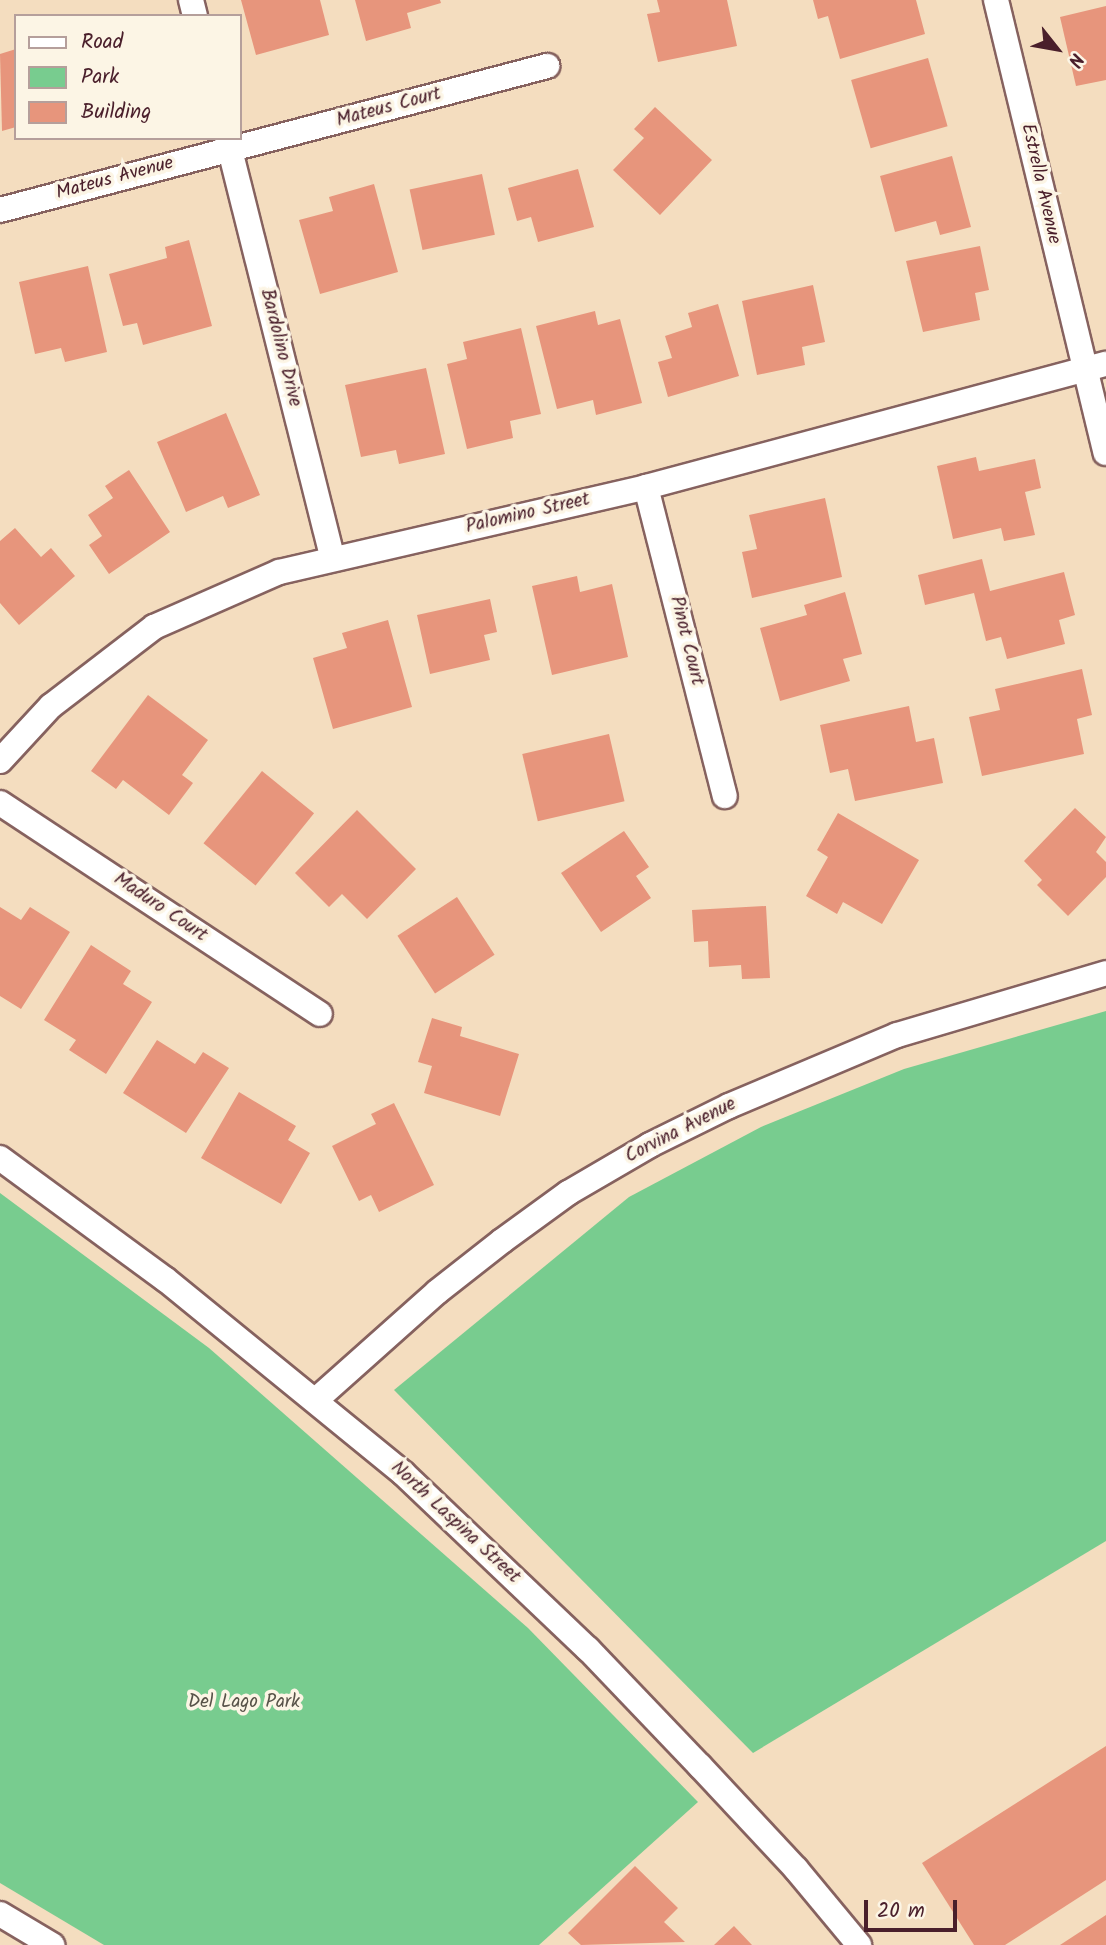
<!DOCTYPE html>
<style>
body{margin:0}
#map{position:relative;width:1106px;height:1945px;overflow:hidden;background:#f4ddbf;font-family:Kalam,sans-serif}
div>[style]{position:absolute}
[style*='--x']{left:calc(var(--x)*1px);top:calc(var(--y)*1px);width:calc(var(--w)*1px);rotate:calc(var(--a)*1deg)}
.green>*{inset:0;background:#78cc8f}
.building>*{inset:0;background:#e7957c;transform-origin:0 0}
.roads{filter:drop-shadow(2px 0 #86625f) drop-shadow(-2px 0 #86625f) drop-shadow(0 2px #86625f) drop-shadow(0 -2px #86625f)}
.street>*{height:24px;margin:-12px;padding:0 12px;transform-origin:12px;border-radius:12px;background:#fff}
span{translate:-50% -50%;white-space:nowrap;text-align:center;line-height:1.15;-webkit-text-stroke:7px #fcf5e5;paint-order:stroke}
.street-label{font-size:19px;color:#4a1f2b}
.park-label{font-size:19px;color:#585349}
.legend{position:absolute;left:14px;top:14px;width:228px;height:126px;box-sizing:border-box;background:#fcf5e5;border:2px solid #b59f9b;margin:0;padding:9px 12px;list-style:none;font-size:21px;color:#4a1f2b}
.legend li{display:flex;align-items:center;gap:14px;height:35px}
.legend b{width:35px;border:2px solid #b59f9b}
.north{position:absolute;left:1022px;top:14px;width:70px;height:70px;-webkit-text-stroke:5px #fcf5e5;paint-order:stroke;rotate:121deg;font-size:19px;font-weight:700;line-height:28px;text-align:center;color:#4a1f2b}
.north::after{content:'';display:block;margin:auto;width:24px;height:32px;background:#4a1f2b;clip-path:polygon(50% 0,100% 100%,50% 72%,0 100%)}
.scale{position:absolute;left:864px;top:1900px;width:93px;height:32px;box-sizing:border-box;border:4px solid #4a1f2b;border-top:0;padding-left:9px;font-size:21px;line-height:24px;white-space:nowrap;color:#4a1f2b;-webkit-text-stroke:5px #fcf5e5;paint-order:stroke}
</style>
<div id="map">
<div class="green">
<div style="clip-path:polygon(1106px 1011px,1106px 1541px,753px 1753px,394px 1390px,629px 1197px,761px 1127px,904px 1069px)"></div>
<div style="clip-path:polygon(0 1193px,209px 1348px,528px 1628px,698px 1802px,539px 1945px,104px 1945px,0 1883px)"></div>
</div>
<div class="building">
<div style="clip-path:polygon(241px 0,320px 0,329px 35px,256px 55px)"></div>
<div style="clip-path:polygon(355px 0,440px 0,441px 3px,407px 13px,411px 28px,366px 41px)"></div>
<div style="clip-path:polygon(657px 0,727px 0,737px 46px,658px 62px,647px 14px,660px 12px)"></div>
<div style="clip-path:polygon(813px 0,916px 0,925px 34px,840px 59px,828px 16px,818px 19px)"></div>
<div style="clip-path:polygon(1106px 6px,1106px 80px,1076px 86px,1060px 17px)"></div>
<div style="clip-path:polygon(16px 49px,16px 127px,2px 131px,0 54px)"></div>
<div style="left:928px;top:58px;width:71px;height:80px;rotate:74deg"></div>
<div style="clip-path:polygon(655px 107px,712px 160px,660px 215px,613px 170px,644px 138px,634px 129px)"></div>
<div style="clip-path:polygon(952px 156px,971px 227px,940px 235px,936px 221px,895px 232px,880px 176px)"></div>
<div style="clip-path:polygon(578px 169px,594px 227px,538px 242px,531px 217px,517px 221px,508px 188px)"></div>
<div style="left:482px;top:174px;width:62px;height:74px;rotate:78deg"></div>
<div style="clip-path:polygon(374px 184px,398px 272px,320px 294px,299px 220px,333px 211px,329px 197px)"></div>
<div style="clip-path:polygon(189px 240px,212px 326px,143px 345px,137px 323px,123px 326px,109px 274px,167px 258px,165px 247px)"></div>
<div style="clip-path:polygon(980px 246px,989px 290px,975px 293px,980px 320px,923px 332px,906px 261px)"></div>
<div style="clip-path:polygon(88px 266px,107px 352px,65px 362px,61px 348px,35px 354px,19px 282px)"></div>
<div style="clip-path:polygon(813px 285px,825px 342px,802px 347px,805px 365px,757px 375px,742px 301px)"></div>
<div style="clip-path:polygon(718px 304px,739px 376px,668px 397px,658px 362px,672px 358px,665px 336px,692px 327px,688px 313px)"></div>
<div style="clip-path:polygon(595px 311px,598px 325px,620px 319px,642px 403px,596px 415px,593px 400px,557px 409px,536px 326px)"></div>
<div style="clip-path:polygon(521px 328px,541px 414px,510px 421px,513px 438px,467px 449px,447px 364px,467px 359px,463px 342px)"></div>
<div style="clip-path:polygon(426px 368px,445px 454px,399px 464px,396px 450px,361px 457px,345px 385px)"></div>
<div style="clip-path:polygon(226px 413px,260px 495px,228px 508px,223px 496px,186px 512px,157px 442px)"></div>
<div style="clip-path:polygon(976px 457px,979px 471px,1035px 459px,1041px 488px,1025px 492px,1035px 535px,1004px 541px,1001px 528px,953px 539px,937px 466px)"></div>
<div style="clip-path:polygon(129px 470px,170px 532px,109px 574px,89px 545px,102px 536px,88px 515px,113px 498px,105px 486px)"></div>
<div style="clip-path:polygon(825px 498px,842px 577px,752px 598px,742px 552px,757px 549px,749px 515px)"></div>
<div style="clip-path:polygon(15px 528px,41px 557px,51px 548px,75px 576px,19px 625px,0 603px,0 541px)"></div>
<div style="clip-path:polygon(982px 559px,990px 591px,1064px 572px,1075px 615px,1059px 620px,1065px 644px,1007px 659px,1001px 637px,986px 641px,974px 593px,925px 605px,918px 575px)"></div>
<div style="clip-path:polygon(577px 576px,580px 592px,612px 584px,628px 657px,552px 675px,532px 586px)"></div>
<div style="clip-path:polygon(845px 592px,862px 654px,843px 659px,850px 681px,780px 701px,760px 628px,807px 615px,804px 605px)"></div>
<div style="clip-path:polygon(490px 599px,497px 632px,484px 635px,490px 660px,430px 674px,417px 615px)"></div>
<div style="clip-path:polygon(388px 620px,412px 707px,333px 729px,313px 658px,347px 648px,342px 633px)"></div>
<div style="clip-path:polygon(1082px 669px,1092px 715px,1077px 719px,1084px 754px,982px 776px,969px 717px,1000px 710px,995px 689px)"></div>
<div style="clip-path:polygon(148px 695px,208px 740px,182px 775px,193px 783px,169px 815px,123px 780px,116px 789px,91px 771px)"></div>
<div style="clip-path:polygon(909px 706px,916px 742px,934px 738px,943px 783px,855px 801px,848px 769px,830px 773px,820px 725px)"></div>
<div style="left:609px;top:734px;width:69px;height:89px;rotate:77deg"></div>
<div style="left:262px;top:771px;width:67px;height:93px;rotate:39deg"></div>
<div style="clip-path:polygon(1075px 808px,1106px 837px,1096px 852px,1106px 862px,1106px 877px,1068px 916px,1037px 885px,1042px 880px,1024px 861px)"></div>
<div style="clip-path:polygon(357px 810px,416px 869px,367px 919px,342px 894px,329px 907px,295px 873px)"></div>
<div style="clip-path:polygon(838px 813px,919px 860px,882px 924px,843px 902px,837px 914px,806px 896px,828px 857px,817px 850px)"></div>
<div style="clip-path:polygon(624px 831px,649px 867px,636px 876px,651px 898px,601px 932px,561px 873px)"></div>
<div style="left:457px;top:897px;width:69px;height:71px;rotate:57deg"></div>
<div style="clip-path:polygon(766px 906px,770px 978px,742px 979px,741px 965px,709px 967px,708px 941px,694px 942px,692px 910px)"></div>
<div style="clip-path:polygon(0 907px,21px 920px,30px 907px,70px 932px,21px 1009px,0 996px)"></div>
<div style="clip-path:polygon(91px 945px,131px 971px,123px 984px,152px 1002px,106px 1074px,69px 1050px,76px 1040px,44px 1020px)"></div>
<div style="clip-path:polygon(432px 1018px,462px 1027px,460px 1036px,519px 1054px,500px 1116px,424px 1093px,432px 1066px,418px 1062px)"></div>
<div style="clip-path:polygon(157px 1040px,195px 1064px,203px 1052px,229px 1068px,186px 1133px,123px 1093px)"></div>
<div style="clip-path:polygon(239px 1092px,296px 1126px,288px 1140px,310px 1153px,281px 1204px,201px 1158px)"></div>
<div style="clip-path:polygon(394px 1103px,434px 1185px,379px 1212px,371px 1195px,359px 1201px,332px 1146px,376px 1124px,371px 1114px)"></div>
<div style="clip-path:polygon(1106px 1746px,1106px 1880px,1005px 1945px,974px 1945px,922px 1863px)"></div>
<div style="clip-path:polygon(635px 1866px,678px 1908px,664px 1922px,685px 1942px,581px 1945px,568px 1933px)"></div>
<div style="clip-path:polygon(1106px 1915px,1106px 1945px,1060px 1945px)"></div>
<div style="clip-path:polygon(734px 1926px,752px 1945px,714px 1945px)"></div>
</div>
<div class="roads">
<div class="street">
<div style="--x:191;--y:0;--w:16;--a:76"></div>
<div style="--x:996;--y:0;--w:466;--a:76.4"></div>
<div style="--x:227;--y:138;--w:432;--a:75.9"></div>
<div style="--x:0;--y:210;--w:566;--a:-14.75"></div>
<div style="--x:646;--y:487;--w:319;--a:75.7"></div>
<div style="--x:0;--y:761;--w:75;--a:-47.2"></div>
<div style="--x:51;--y:706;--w:130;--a:-37.5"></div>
<div style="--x:154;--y:627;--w:137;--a:-23.7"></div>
<div style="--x:279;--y:572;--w:377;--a:-13"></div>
<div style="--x:646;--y:487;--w:476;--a:-15"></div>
<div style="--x:0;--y:803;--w:383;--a:33.4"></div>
<div style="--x:0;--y:1158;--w:205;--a:36.3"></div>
<div style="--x:165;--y:1279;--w:308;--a:39.2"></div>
<div style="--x:404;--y:1474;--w:254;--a:43.6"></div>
<div style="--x:588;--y:1649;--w:162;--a:46.3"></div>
<div style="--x:700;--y:1766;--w:141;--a:47"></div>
<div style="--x:796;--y:1869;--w:99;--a:50.3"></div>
<div style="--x:317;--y:1399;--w:161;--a:-41.7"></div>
<div style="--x:437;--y:1292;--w:83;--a:-38.1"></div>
<div style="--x:502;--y:1241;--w:82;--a:-36"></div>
<div style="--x:568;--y:1193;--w:95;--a:-30.3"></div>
<div style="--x:650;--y:1145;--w:88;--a:-26.3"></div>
<div style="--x:729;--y:1106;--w:182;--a:-22.9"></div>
<div style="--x:897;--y:1035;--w:218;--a:-16.5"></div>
<div style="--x:0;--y:1914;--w:61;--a:30.8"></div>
</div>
</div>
<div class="street-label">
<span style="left:389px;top:108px;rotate:-15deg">Mateus Court</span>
<span style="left:115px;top:179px;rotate:-15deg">Mateus Avenue</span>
<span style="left:1040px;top:184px;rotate:77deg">Estrella Avenue</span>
<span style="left:280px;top:348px;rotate:76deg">Bardolino Drive</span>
<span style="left:528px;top:514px;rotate:-13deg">Palomino Street</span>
<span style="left:686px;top:641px;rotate:76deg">Pinot Court</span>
<span style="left:160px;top:908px;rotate:34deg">Maduro Court</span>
<span style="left:681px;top:1131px;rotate:-27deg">Corvina Avenue</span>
<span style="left:455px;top:1523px;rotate:43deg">North Laspina Street</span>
</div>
<div class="park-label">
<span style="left:244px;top:1703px">Del Lago Park</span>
</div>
<ul class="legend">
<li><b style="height:9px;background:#fff"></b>Road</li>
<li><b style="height:19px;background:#78cc8f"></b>Park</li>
<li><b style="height:19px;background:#e7957c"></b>Building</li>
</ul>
<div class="north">N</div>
<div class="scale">20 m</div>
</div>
